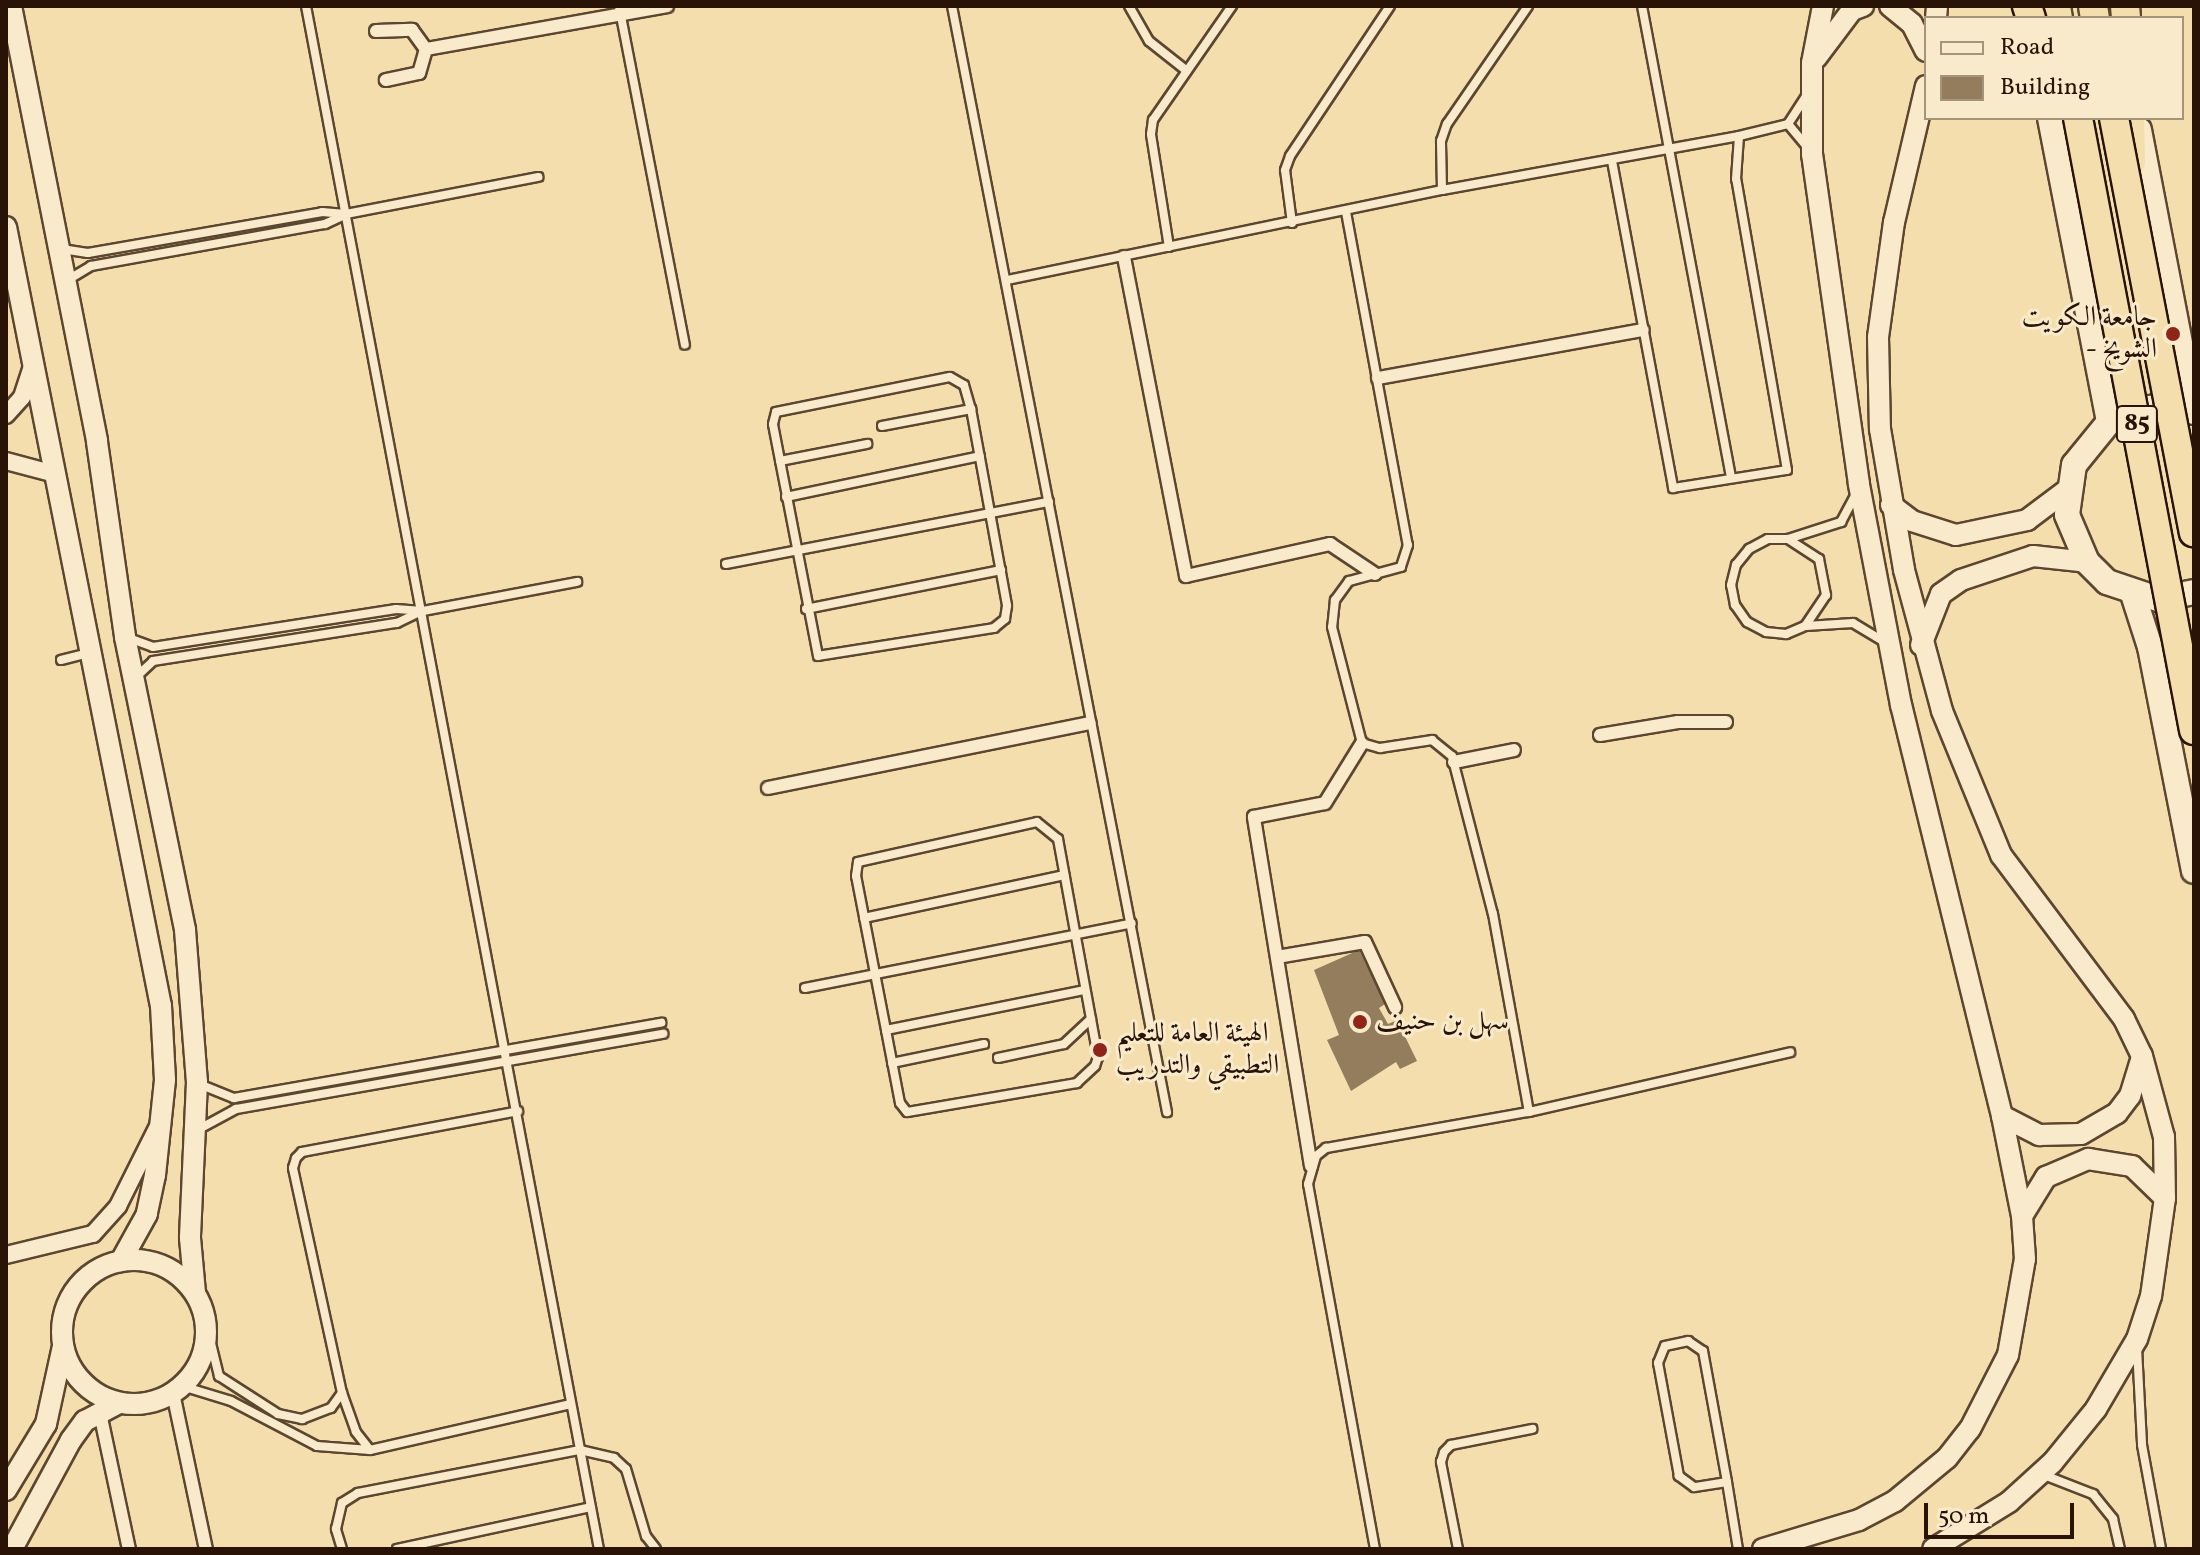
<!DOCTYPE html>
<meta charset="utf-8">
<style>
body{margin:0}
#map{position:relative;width:2200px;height:1555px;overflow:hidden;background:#f5dead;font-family:Vollkorn,Amiri,serif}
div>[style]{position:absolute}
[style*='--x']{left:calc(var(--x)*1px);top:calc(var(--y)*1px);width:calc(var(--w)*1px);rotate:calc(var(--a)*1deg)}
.building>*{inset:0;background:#937d5d}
.roads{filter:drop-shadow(2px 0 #5c4630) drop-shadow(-2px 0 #5c4630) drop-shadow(0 2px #5c4630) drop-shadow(0 -2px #5c4630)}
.service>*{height:8px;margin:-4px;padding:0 4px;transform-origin:4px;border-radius:4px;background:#f8eaca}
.pedestrian>*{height:12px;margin:-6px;padding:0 6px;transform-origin:6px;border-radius:6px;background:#f8eaca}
.minor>*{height:16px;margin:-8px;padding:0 8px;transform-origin:8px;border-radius:8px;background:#f8eaca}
.tertiary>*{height:20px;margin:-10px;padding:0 10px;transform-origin:10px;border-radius:10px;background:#f8eaca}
.tertiary>.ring{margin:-10px;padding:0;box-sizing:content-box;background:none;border:20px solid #f8eaca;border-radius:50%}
.secondary>*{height:24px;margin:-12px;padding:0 12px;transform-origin:12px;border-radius:12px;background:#f8eaca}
.trunk>*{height:28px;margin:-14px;padding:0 14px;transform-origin:14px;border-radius:14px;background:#f5dead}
.bridges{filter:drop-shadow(2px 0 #291306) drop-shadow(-2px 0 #291306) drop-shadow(0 2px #291306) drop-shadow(0 -2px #291306)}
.trunk-bridge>*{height:28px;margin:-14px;padding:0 14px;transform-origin:14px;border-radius:14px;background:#f5dead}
.dots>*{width:22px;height:22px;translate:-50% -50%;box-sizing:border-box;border:4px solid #f8eaca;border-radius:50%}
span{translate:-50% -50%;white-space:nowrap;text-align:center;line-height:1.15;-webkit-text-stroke:6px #f8eaca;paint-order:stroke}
.shield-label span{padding:2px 6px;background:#f8eaca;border:2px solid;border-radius:6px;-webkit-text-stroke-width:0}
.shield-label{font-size:26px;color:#291306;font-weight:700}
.poi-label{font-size:28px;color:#291306}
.right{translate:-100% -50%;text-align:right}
.left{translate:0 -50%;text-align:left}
.frame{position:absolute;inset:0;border:8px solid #291306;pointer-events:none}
.legend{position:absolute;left:1924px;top:16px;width:260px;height:104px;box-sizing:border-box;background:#f8eaca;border:2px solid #a5947c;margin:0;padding:10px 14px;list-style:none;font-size:24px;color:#291306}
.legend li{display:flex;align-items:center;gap:16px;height:40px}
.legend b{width:40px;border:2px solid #a5947c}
.scale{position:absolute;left:1924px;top:1503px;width:150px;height:36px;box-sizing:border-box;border:4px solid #291306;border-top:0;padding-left:10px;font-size:24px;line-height:28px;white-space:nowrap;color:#291306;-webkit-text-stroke:6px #f8eaca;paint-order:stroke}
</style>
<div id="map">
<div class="building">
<div style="clip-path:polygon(1359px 950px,1385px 1004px,1379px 1008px,1388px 1024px,1397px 1020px,1417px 1061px,1400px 1069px,1396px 1062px,1351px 1091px,1327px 1040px,1339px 1035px,1314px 970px)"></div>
</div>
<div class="roads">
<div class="service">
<div style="--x:306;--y:6;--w:1571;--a:79.25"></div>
<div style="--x:619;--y:6;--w:345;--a:79"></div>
<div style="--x:952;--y:6;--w:1127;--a:79"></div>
<div style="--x:1129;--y:6;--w:40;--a:60.3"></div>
<div style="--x:1149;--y:41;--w:48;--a:38.3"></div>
<div style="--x:1642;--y:6;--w:480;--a:79.3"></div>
<div style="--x:1788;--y:124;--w:31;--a:50"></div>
<div style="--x:1612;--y:161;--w:333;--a:79.4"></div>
<div style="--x:1673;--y:488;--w:115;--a:-9"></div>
<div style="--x:1787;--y:470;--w:295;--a:-99.9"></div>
<div style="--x:1736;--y:179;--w:43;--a:-86"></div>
<div style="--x:1442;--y:190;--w:49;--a:-91.2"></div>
<div style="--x:1441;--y:141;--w:18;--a:-71"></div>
<div style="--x:1447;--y:124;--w:143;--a:-55.5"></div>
<div style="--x:1346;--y:212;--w:339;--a:79.5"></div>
<div style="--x:1408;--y:545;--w:23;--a:108"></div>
<div style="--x:1401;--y:567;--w:54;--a:164.9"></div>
<div style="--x:1349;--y:581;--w:24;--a:126"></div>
<div style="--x:1335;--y:600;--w:27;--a:96"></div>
<div style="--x:1332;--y:627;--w:120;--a:75.5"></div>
<div style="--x:1362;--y:743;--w:19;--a:16"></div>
<div style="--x:1380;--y:748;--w:53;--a:-8.7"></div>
<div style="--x:1432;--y:740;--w:26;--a:39"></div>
<div style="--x:1452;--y:756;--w:163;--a:75.5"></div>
<div style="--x:1493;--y:914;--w:201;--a:79.7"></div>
<div style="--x:1292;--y:223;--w:53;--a:-97.5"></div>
<div style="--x:1285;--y:170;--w:15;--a:-70"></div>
<div style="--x:1290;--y:156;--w:180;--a:-56.3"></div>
<div style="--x:1169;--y:247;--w:114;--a:-99.1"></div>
<div style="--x:1151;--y:134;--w:14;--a:-82"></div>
<div style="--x:1153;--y:120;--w:139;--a:-55.3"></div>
<div style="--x:62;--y:249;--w:26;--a:9"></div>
<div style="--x:88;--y:253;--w:238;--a:-9.9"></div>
<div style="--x:322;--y:212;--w:24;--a:5"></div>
<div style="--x:346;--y:214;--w:196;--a:-10.9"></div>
<div style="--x:1007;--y:280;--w:444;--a:-11.7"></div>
<div style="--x:1442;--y:190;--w:302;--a:-10.3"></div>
<div style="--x:1739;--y:136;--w:50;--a:-13.8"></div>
<div style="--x:1788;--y:124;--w:33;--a:-57"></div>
<div style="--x:66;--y:281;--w:29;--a:-31"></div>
<div style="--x:91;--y:266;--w:238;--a:-10.2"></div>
<div style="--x:325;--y:224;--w:23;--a:-25"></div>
<div style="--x:950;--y:377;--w:16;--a:30"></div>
<div style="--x:964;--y:385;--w:25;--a:74"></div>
<div style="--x:971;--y:409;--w:200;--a:79.6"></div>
<div style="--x:1007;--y:606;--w:13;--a:99"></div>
<div style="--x:1005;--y:619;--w:14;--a:141"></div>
<div style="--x:994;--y:628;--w:178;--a:171"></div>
<div style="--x:818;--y:656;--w:236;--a:-101"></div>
<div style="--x:773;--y:424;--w:12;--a:-76"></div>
<div style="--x:776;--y:412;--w:177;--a:-11.4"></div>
<div style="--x:882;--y:426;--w:91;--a:-10.8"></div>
<div style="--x:780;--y:461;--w:89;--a:-11.1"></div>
<div style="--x:786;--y:497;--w:198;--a:-11.9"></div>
<div style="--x:1788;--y:539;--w:37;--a:33"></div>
<div style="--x:1819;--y:559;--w:37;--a:79"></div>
<div style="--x:1826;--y:595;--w:37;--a:124"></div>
<div style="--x:1805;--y:626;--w:21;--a:157"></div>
<div style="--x:1786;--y:634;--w:20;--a:-174"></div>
<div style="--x:1766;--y:632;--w:21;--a:-152"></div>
<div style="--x:1747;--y:622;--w:21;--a:-125"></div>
<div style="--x:1735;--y:605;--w:20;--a:-101"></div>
<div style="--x:1731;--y:585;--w:21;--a:-76"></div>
<div style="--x:1736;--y:565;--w:21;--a:-51"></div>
<div style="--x:1749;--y:549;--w:21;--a:-28"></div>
<div style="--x:1768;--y:539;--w:20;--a:0"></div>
<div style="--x:1788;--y:539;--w:56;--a:-17.8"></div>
<div style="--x:1841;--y:522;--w:30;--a:-62"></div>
<div style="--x:726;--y:564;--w:329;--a:-10.9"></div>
<div style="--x:806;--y:609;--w:199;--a:-11.3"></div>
<div style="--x:1806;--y:626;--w:47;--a:-3.7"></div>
<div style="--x:1853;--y:623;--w:39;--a:31"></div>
<div style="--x:126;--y:637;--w:29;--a:20"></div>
<div style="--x:153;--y:647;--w:246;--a:-8.9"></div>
<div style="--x:396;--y:609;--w:27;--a:4"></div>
<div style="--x:423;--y:611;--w:157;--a:-10.7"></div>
<div style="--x:61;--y:660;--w:30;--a:-14"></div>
<div style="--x:136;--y:677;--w:23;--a:-43"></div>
<div style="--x:153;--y:661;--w:247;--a:-8.9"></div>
<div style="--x:397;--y:623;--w:28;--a:-26"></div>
<div style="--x:1037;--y:822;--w:27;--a:39"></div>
<div style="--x:1058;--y:839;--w:222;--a:79.6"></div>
<div style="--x:1098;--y:1057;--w:9;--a:108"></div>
<div style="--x:1095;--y:1066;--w:25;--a:137"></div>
<div style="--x:1077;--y:1083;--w:172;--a:170.3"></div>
<div style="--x:907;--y:1112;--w:11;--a:-128"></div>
<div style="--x:900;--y:1103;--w:74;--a:-100.9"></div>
<div style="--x:886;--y:1030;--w:157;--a:-101"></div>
<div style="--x:856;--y:876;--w:14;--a:-82"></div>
<div style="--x:858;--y:862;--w:183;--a:-12.6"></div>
<div style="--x:864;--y:918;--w:205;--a:-12.1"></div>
<div style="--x:805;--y:988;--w:333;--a:-11.2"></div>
<div style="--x:886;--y:1030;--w:203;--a:-11.4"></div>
<div style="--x:998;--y:1058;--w:67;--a:-12"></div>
<div style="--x:1064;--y:1044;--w:37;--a:-43"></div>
<div style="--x:892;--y:1063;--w:94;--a:-11.7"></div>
<div style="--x:199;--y:1084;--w:38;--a:22"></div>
<div style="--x:234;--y:1098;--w:434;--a:-10"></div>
<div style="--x:199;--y:1129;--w:42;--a:-28.4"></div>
<div style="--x:236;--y:1109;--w:434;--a:-10"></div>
<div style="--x:205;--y:1319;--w:59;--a:76.2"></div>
<div style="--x:219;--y:1376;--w:70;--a:32.8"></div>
<div style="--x:278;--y:1414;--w:25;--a:12"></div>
<div style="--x:302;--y:1419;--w:31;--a:-21"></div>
<div style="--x:331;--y:1408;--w:19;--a:-54"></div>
<div style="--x:2137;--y:1348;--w:97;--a:87"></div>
<div style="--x:2142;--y:1445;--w:106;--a:79.6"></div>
<div style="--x:182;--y:1386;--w:51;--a:17"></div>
<div style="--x:231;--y:1401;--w:97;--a:27.6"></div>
<div style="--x:317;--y:1446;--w:53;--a:4.3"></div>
<div style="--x:370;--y:1450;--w:206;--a:-12.9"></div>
<div style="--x:370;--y:1450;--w:23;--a:-128"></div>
<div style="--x:356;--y:1432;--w:41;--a:-109.7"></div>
<div style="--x:342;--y:1393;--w:230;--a:-102.3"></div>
<div style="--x:293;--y:1168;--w:10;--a:-73"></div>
<div style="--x:296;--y:1158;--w:8;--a:-45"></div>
<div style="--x:302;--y:1152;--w:220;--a:-10.7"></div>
<div style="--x:2044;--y:1475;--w:53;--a:21.2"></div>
<div style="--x:2093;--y:1494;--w:32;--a:51"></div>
<div style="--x:2113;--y:1519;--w:31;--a:77"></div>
<div style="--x:1727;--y:1482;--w:33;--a:171"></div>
<div style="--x:1694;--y:1487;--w:19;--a:-144"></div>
<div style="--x:1679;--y:1476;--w:115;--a:-100.5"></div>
<div style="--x:1658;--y:1363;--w:18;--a:-68"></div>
<div style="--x:1665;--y:1346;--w:24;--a:-12"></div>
<div style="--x:1688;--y:1341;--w:18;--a:34"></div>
<div style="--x:1703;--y:1351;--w:133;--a:79.6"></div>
<div style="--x:1727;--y:1482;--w:68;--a:80.7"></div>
<div style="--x:342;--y:1549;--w:21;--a:-107"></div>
<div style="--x:336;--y:1529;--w:27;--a:-77"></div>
<div style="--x:342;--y:1503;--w:19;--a:-32"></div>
<div style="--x:358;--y:1493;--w:226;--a:-11"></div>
<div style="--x:580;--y:1450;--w:35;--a:13"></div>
<div style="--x:614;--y:1458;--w:16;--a:43"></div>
<div style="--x:626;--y:1469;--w:70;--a:73.4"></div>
<div style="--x:646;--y:1536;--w:16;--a:52"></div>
<div style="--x:397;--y:1549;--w:198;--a:-12.2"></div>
<div style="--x:1375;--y:1549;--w:371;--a:-100.4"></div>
<div style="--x:1308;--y:1184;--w:29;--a:-74"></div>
<div style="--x:1316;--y:1156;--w:13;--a:-39"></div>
<div style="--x:1326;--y:1148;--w:206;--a:-10.1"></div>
<div style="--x:1529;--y:1112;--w:268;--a:-12.9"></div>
<div style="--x:1458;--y:1549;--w:89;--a:-101.1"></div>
<div style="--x:1441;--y:1462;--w:10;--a:-73"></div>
<div style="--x:1444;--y:1452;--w:10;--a:-45"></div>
<div style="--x:1451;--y:1445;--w:83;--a:-11.2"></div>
</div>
<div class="pedestrian">
<div style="--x:376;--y:31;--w:36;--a:-2"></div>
<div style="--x:412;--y:30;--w:24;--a:54"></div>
<div style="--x:426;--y:49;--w:25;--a:106"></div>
<div style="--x:419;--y:73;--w:34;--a:168"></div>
<div style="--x:426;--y:49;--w:245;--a:-10.1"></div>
<div style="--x:1124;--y:257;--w:325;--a:79"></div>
<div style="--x:1186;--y:576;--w:148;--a:-12.5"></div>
<div style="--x:1330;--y:544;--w:54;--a:33.7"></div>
<div style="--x:1378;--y:378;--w:269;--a:-10.3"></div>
<div style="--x:1600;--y:735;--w:79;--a:-9.5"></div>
<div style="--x:1678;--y:722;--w:48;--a:0"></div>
<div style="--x:1454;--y:762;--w:61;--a:-11.3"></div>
<div style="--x:768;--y:788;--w:328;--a:-11.4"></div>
<div style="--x:1277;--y:957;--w:89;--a:-9.7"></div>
<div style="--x:1365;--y:942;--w:72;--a:65.2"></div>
<div style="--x:1311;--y:1166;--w:354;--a:-99.3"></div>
<div style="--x:1254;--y:817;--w:72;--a:-11.2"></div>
<div style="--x:1325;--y:803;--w:70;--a:-58.3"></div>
<div style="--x:173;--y:1393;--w:159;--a:78.1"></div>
<div style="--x:100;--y:1413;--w:139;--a:78"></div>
</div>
<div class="minor">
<div style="--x:6;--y:415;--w:24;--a:-48"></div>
<div style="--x:22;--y:397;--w:35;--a:-72"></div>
<div style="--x:6;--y:461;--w:51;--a:14.9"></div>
<div style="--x:6;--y:1255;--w:89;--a:-13.6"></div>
<div style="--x:93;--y:1234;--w:38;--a:-48"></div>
<div style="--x:118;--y:1206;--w:87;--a:-63.4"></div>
</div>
<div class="tertiary">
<div style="--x:11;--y:6;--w:444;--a:78.8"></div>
<div style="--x:97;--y:442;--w:197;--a:81.8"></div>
<div style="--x:125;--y:637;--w:299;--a:78.4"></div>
<div style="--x:185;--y:930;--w:152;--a:85.5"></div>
<div style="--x:197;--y:1082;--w:156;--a:92.6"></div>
<div style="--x:190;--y:1238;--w:55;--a:84.8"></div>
<div style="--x:1890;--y:6;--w:28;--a:39"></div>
<div style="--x:1912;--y:24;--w:30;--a:63"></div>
<div style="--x:1936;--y:18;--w:12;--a:-85"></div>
<div style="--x:1816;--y:58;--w:60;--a:-53.1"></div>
<div style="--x:1852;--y:10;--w:12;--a:-20"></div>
<div style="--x:1926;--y:86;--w:140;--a:103.2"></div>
<div style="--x:1894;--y:222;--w:116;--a:97.9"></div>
<div style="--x:1878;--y:337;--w:92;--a:88.8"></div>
<div style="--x:1880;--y:429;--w:143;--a:80.3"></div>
<div style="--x:1904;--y:570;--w:146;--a:74.9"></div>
<div style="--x:1942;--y:711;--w:156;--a:67.7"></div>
<div style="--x:2001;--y:855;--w:205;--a:53.1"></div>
<div style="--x:2124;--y:1019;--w:41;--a:64.1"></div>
<div style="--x:2142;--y:1056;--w:84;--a:74.8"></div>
<div style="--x:2164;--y:1137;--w:61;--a:89.1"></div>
<div style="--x:2165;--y:1198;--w:99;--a:98.1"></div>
<div style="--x:2151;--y:1296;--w:45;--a:108"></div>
<div style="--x:2137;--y:1339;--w:81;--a:120.4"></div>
<div style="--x:2096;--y:1409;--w:68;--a:129.1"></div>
<div style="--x:2053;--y:1462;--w:59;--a:137.7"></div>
<div style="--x:2009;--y:1502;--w:89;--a:148.3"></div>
<div style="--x:6;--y:227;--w:794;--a:78.75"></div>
<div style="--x:161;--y:1006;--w:74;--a:86.9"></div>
<div style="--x:165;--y:1080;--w:96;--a:96"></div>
<div style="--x:155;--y:1175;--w:40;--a:102"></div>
<div style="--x:147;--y:1214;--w:54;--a:119"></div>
<div style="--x:1891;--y:505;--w:26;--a:37"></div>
<div style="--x:1912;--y:521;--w:46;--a:17.7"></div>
<div style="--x:1956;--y:535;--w:73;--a:-11.9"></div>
<div style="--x:2027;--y:520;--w:50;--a:-36.9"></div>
<div style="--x:1921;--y:645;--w:55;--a:-68.6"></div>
<div style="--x:1941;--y:594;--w:24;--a:-35"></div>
<div style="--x:1961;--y:580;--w:76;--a:-18.4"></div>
<div style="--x:2033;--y:556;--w:54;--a:6.3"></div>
<div style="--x:2002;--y:1116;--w:42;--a:27.2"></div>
<div style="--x:2039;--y:1135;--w:42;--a:-1.4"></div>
<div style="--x:2081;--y:1134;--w:42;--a:-30.3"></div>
<div style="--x:2117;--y:1113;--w:21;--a:-53"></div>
<div style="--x:2130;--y:1096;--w:41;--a:-72.9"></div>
<div style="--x:2022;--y:1216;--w:46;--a:-58.4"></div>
<div style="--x:2046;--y:1177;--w:46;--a:-23.2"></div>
<div style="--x:2088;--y:1159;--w:45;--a:9"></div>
<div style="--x:2132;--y:1166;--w:46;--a:44.1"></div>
<div class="ring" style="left:62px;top:1260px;width:124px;height:124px"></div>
<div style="--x:6;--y:1490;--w:77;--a:-58.8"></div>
<div style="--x:46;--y:1424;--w:80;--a:-77.7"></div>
<div style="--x:12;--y:1549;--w:124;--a:-61.6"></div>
<div style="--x:71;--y:1440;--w:24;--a:-54"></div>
<div style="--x:85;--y:1421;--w:38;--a:-28"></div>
<div style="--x:1763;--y:1549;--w:100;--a:-16.8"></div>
<div style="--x:1859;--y:1520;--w:41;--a:-27.8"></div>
<div style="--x:1895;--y:1501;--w:67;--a:-39.6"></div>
<div style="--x:1947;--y:1458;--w:37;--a:-52"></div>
<div style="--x:1970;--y:1429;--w:83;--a:-62.8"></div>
<div style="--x:2008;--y:1355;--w:97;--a:-80"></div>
<div style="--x:2025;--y:1259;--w:43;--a:-94"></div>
<div style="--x:2022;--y:1216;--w:102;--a:-101.3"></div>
<div style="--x:2002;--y:1116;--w:423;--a:-103.8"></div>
<div style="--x:1901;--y:705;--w:225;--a:-100.8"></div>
<div style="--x:1859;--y:484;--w:333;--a:-98.1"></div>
<div style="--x:1812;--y:154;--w:91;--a:-90"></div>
<div style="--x:1812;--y:63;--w:58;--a:-79.1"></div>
</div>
<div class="secondary">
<div style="--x:2050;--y:118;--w:310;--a:79"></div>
<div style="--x:2139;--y:130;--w:286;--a:79.1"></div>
<div style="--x:2194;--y:412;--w:31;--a:-169"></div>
<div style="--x:2164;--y:406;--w:28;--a:172"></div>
<div style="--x:2136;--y:410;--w:30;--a:156"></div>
<div style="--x:2109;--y:422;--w:55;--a:129.1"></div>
<div style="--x:2074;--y:465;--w:50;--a:98"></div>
<div style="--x:2067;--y:515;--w:51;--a:66.9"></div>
<div style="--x:2087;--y:562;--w:28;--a:45"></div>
<div style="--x:2107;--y:582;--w:54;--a:18.4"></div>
<div style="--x:2158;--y:599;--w:37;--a:-11"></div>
<div style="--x:2133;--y:594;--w:56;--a:72.2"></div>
<div style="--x:2150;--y:647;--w:228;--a:78.9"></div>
</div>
<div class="trunk">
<div style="--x:2056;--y:6;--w:12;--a:81"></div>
<div style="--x:2093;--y:6;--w:12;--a:81"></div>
<div style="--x:2125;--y:6;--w:12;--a:85"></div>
<div style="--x:2130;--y:118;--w:44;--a:88.7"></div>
</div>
</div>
<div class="bridges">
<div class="trunk-bridge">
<div style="--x:2027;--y:6;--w:13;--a:72"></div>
<div style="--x:2078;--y:118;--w:623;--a:79.27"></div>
<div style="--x:2114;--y:118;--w:422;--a:79.1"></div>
</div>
</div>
<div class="dots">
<div style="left:2173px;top:334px;background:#8f2418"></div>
<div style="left:1360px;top:1022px;background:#8f2418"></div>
<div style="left:1100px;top:1050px;background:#8f2418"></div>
</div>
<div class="shield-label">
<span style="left:2137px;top:424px">85</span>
</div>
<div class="poi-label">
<span class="right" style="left:2157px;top:334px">جامعة الكويت<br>- الشويخ</span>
<span class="left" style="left:1376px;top:1022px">سهل بن حنيف</span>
<span class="left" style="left:1116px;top:1050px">الهيئة العامة للتعليم<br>التطبيقي والتدريب</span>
</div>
<div class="frame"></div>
<ul class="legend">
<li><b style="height:10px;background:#f8eaca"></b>Road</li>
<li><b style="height:22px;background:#937d5d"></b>Building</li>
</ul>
<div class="scale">50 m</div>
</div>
